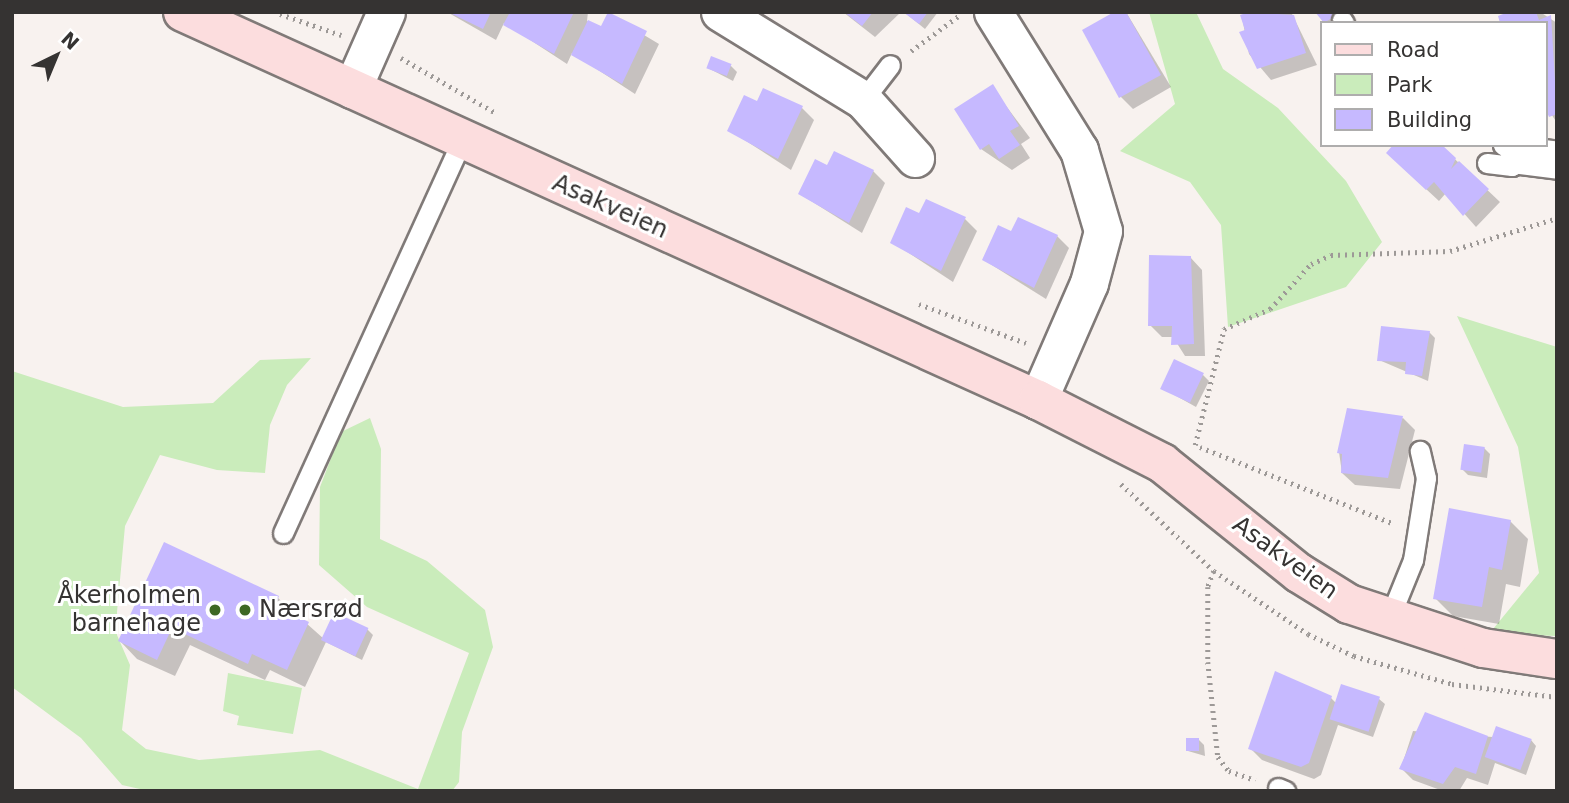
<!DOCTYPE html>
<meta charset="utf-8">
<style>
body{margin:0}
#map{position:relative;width:1569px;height:803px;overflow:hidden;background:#f8f2ef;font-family:"DejaVu Sans",sans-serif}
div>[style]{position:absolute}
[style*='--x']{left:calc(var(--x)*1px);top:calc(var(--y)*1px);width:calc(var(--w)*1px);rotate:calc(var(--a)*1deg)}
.green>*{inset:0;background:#caecbb}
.shadow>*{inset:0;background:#0003}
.building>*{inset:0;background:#c6b9ff;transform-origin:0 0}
.path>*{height:4.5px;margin-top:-2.25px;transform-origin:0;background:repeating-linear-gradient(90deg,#9d9997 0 2px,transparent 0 7px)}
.roads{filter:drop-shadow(2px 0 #807a78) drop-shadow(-2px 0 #807a78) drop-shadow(0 2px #807a78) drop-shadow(0 -2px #807a78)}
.service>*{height:19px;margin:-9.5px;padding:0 9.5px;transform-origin:9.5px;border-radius:9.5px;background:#fff}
.minor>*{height:37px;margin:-18.5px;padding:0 18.5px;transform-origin:18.5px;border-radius:18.5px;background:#fff}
.secondary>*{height:38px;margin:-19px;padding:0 19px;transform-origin:19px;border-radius:19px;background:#fcddde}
.dots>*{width:19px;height:19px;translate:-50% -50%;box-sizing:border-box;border:4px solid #fff;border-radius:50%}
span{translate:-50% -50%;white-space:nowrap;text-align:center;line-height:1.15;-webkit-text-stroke:6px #fff;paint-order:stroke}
.street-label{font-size:24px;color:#353332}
.poi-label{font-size:24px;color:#353332}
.right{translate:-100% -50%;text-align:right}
.left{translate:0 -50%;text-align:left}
.frame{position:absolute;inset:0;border:14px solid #353332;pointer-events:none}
.legend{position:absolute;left:1320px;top:21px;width:228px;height:126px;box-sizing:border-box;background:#fff;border:2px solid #aeadad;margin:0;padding:9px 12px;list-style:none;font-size:21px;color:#353332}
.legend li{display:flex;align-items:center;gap:14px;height:35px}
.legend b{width:35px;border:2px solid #aeadad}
.north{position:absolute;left:21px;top:21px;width:70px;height:70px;-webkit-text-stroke:5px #fff;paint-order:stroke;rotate:43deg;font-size:19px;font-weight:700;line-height:28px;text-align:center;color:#353332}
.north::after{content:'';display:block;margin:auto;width:24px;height:32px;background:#353332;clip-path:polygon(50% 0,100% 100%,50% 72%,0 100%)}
</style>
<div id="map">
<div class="green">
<div style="clip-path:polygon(1149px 12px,1196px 12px,1223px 69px,1278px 108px,1346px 181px,1382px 242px,1346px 287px,1228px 327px,1221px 225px,1190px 182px,1120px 151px,1175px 104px)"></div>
<div style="clip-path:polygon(1457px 316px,1557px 347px,1557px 636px,1489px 634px,1539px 573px,1518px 447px)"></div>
<div style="clip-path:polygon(311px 358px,287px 385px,270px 425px,265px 473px,217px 470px,160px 455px,125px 526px,117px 612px,117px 635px,130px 665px,122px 730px,146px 749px,199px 760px,320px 750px,418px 789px,469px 653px,367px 607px,319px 565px,320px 487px,341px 432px,370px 418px,381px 449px,380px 539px,427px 561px,485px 610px,493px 647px,462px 732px,459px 782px,452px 791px,149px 791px,122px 785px,81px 738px,12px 687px,12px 371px,123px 407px,213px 403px,260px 360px)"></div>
<div style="clip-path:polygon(228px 673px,302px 688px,293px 734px,237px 725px,239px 716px,223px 711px)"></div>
</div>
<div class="shadow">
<div style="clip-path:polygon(447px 12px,588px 12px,587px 21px,602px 28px,609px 14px,659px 44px,635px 94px,572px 53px,567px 64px,504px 23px,496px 40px)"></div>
<div style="clip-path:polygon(843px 12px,901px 12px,875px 37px)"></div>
<div style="clip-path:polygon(904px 12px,938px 12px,925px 29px)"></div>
<div style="clip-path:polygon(1126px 12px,1171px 87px,1133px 109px,1120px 96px)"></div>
<div style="clip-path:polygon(1255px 12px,1291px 12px,1317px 65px,1271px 80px,1249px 54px,1242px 17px)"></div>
<div style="clip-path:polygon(1317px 12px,1355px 12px,1338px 23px,1324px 23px)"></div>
<div style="clip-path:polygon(1512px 12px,1540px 12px,1557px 23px,1557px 123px,1546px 106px,1546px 23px)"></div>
<div style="clip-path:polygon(731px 66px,737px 72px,733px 81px,708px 68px)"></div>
<div style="clip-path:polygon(992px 87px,1030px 138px,1021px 144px,1030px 158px,1012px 170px,981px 149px)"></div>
<div style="clip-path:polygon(758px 103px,802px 108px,814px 120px,791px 170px,729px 130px)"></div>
<div style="clip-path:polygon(1440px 145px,1500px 202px,1476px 227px,1446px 193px,1439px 201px,1400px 165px)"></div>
<div style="clip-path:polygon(828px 167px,873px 171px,885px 183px,862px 233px,800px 194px)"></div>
<div style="clip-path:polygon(920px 215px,965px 219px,977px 231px,953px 282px,892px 242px)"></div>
<div style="clip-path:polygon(1012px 233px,1057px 236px,1069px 248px,1046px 299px,984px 260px)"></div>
<div style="clip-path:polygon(1190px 257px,1202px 270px,1205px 356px,1185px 356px,1173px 337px,1162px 337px,1150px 325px)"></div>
<div style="clip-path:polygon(1429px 332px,1435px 338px,1428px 381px,1379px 360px)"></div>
<div style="clip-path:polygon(1203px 375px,1209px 381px,1196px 407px,1162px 388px)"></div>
<div style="clip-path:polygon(1403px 418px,1415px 430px,1400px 489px,1355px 485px,1342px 473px,1339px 452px)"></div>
<div style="clip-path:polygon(1484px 448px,1490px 454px,1487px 478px,1468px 475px,1463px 470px)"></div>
<div style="clip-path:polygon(1510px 521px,1528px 539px,1520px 587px,1506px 584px,1499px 624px,1453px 616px,1435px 598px)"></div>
<div style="clip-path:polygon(278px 598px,324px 639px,367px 629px,373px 635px,362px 660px,326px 642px,305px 687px,270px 670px,265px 680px,190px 645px,175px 676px,137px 659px,120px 641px)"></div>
<div style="clip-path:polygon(1331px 698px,1336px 703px,1379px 699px,1385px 704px,1373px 737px,1338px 725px,1321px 775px,1314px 779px,1262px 760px,1250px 748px)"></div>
<div style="clip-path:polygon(1413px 731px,1531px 740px,1536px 746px,1526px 775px,1495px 763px,1488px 785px,1467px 778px,1459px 791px,1443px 791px,1413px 780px,1401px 768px)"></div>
<div style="clip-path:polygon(1198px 739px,1204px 745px,1205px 756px,1188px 751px)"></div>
</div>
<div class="building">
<div style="clip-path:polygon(448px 12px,491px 12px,483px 29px)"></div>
<div style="clip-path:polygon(510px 12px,574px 12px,554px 54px,503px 25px)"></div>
<div style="clip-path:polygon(608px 12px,647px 31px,622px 84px,571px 55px,588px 20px,601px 26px)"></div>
<div style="clip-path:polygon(844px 12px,873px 12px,862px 26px)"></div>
<div style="clip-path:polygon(903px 12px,928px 12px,919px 24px)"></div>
<div style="clip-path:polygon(1114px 12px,1126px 12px,1161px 75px,1119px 98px,1082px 30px)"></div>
<div style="clip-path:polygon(1249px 12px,1294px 15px,1306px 53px,1257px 69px,1239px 32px,1245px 30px,1240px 15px)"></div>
<div style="clip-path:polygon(1315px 12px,1341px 12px,1324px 23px)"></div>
<div style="clip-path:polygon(1508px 12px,1536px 12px,1539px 20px,1551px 15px,1557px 114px,1549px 117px,1546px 110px,1546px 23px,1500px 23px,1498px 16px)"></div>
<div style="left:711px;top:56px;width:22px;height:13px;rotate:21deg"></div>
<div style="clip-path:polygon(993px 84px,1019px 126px,1010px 131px,1020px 145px,999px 159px,989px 144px,980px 150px,954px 109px)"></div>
<div style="clip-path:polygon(763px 88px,803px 106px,778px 159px,727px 131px,744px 95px,757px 101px)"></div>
<div style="clip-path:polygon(1393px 145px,1442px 145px,1456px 158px,1451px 169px,1459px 161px,1489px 189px,1463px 216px,1434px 182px,1426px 190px,1386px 153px)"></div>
<div style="clip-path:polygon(834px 151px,874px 170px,849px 223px,798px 194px,815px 159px,827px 165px)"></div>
<div style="clip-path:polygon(926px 199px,966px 217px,941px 271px,890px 243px,906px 207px,919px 213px)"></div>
<div style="clip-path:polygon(1018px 217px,1058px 235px,1034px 288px,982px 260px,998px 225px,1011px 231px)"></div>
<div style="clip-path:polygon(1149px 255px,1191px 256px,1194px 344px,1171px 345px,1172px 326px,1148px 326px)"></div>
<div style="clip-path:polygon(1381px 326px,1430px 331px,1422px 376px,1405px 374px,1406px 362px,1377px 361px)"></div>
<div style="left:1174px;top:359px;width:33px;height:33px;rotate:25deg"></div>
<div style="clip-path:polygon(1347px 408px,1403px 416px,1388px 478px,1341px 473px,1342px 454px,1337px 453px)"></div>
<div style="left:1464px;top:444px;width:21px;height:26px;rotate:8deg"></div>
<div style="clip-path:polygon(1449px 508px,1511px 520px,1502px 570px,1489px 567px,1482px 607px,1433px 599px)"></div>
<div style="clip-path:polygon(164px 542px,279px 596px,275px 606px,309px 622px,287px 670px,252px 654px,248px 664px,172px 628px,157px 660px,118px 641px)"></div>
<div style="left:334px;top:612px;width:38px;height:31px;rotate:25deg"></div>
<div style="clip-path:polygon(1275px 671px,1332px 696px,1309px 763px,1301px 767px,1248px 749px)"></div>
<div style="left:1341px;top:684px;width:41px;height:37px;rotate:18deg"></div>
<div style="clip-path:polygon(1425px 712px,1488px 736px,1476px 774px,1455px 767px,1443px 784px,1399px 769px)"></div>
<div style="left:1496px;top:726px;width:38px;height:33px;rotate:20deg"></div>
<div style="left:1186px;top:738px;width:13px;height:13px"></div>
</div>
<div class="path">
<div style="--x:280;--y:14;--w:65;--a:19"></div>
<div style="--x:911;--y:51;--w:61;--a:-36.3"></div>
<div style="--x:401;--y:58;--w:110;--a:30.1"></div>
<div style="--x:919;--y:304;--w:114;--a:20"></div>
<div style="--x:1195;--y:445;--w:120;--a:-76"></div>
<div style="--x:1224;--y:329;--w:50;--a:-23.5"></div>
<div style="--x:1270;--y:309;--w:61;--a:-47.7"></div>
<div style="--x:1311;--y:264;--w:22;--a:-24"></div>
<div style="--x:1331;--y:255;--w:119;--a:-1.9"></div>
<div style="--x:1450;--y:251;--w:112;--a:-17.1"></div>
<div style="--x:1200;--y:447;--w:209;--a:21.6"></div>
<div style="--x:1121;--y:484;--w:127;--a:43.1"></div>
<div style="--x:1214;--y:571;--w:113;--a:33.8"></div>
<div style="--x:1308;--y:634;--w:51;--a:25.6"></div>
<div style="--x:1354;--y:656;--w:102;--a:15.9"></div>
<div style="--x:1452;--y:684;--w:106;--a:7.1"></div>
<div style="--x:1214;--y:571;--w:17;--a:111"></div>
<div style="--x:1208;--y:587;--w:75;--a:90"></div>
<div style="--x:1208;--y:662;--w:96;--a:84"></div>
<div style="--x:1218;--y:757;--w:18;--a:52"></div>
<div style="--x:1229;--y:771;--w:28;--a:19"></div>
</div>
<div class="roads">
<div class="service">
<div style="--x:1342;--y:20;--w:4;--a:56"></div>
<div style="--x:863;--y:100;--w:44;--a:-52.4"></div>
<div style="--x:1487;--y:163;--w:25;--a:7"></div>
<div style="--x:1512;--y:166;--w:13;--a:-58"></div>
<div style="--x:1519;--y:155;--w:19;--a:-148"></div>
<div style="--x:283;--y:533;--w:431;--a:-65.5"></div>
<div style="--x:1389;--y:619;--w:64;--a:-67.9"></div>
<div style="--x:1413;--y:560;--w:83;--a:-81"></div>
<div style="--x:1426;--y:478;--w:28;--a:-103"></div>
<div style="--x:1278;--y:788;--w:8;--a:23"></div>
</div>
<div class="minor">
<div style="--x:720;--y:12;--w:168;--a:31.6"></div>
<div style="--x:863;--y:100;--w:78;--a:48.1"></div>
<div style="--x:993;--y:12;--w:163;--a:58.1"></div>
<div style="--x:1079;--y:150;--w:84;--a:73.5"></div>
<div style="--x:1103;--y:231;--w:54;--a:105.1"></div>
<div style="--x:1089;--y:283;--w:128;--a:113.6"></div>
<div style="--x:352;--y:89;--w:84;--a:-66.2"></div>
<div style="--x:1519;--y:155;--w:38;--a:7"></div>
</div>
<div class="secondary">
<div style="--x:183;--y:12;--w:939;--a:24.41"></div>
<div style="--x:1038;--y:400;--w:139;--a:26.9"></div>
<div style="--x:1162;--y:463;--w:176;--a:38.8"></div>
<div style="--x:1299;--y:573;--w:59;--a:31.8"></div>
<div style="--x:1349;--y:604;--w:141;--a:18.2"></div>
<div style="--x:1483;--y:648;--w:75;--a:8.5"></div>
</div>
</div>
<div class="dots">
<div style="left:215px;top:610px;background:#3e6824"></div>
<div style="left:245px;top:610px;background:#3e6824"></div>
</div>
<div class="street-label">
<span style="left:610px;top:207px;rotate:24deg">Asakveien</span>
<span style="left:1285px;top:558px;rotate:36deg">Asakveien</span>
</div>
<div class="poi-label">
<span class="right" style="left:201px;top:610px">Åkerholmen<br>barnehage</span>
<span class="left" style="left:259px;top:610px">Nærsrød</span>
</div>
<div class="frame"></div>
<ul class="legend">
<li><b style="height:9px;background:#fcddde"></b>Road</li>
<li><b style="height:19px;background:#caecbb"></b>Park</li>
<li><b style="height:19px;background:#c6b9ff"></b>Building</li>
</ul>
<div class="north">N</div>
</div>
